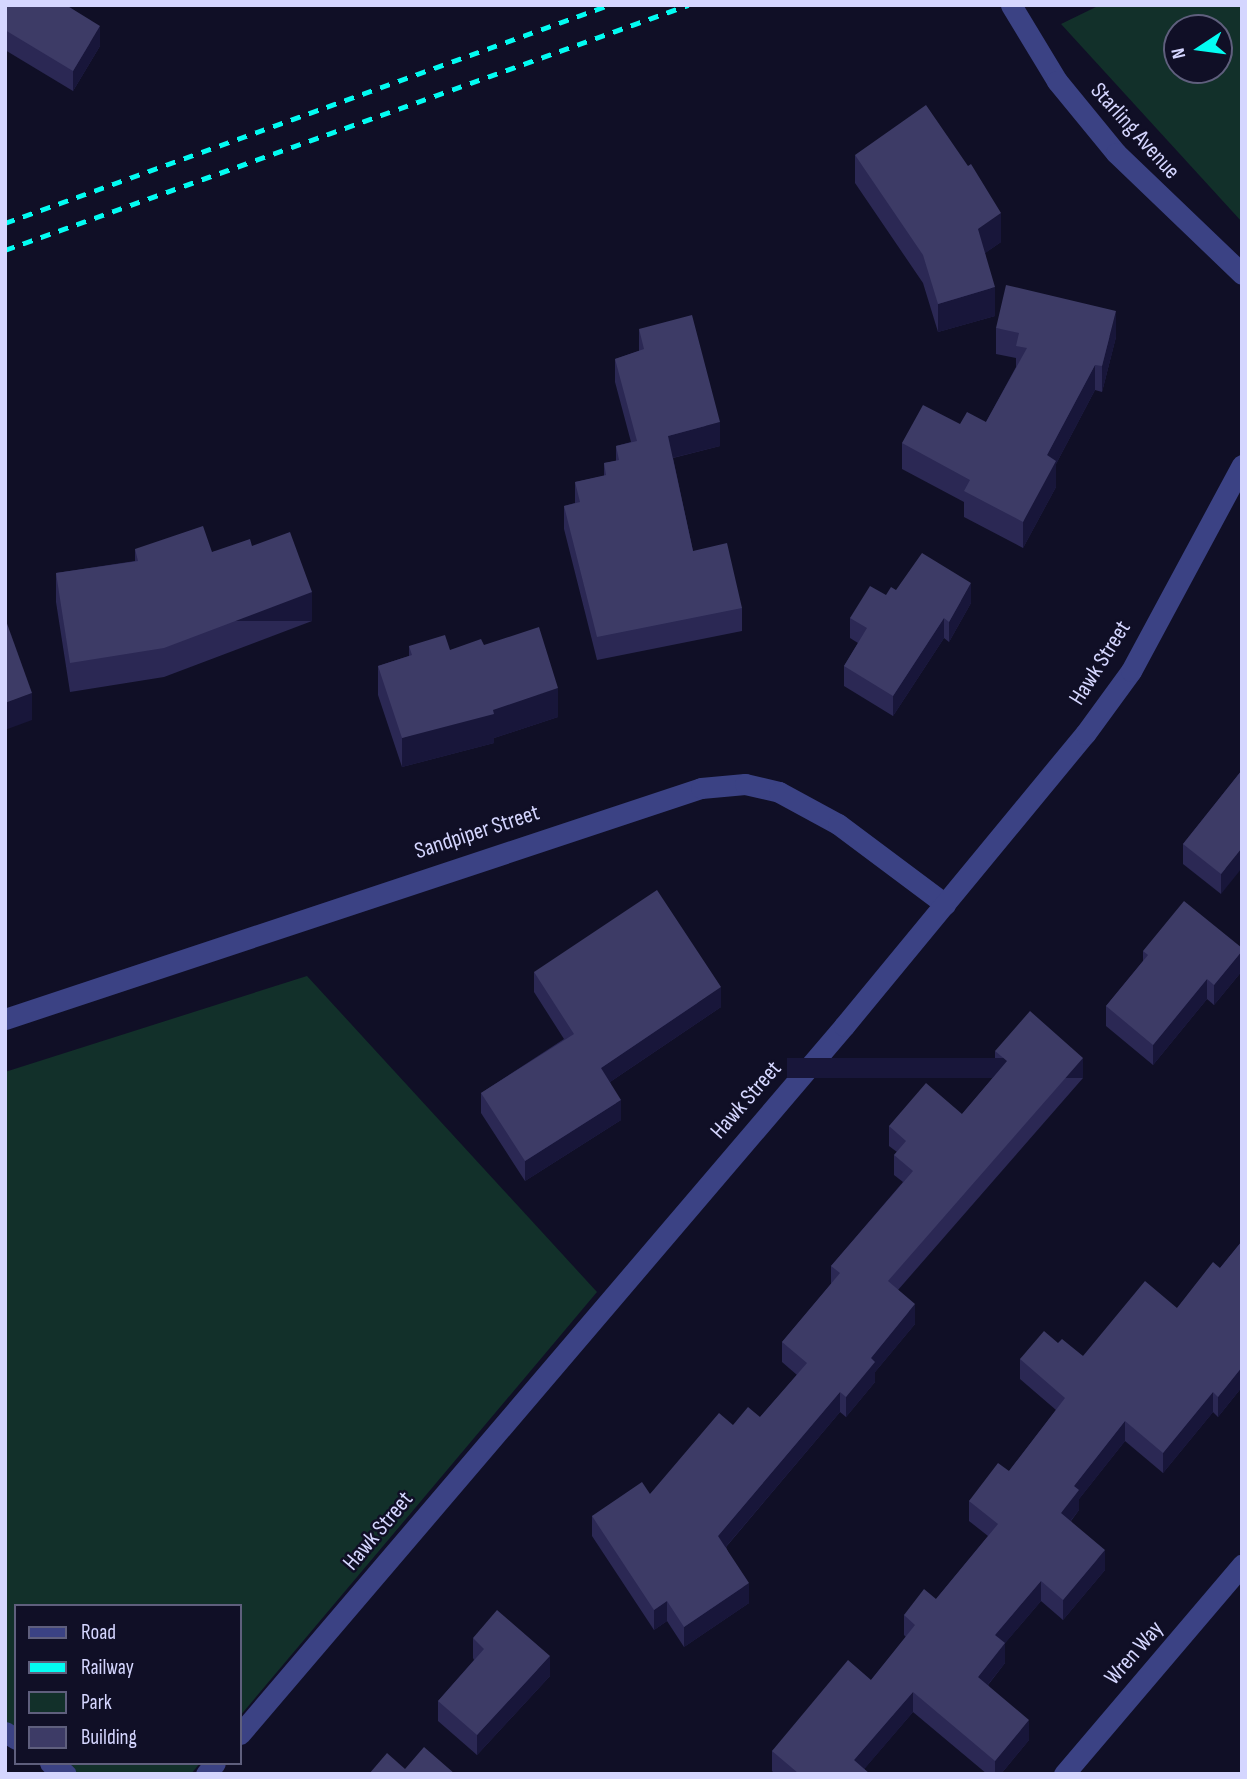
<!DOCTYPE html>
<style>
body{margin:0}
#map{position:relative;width:1247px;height:1779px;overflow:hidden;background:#100f26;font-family:"Sofia Sans Condensed",sans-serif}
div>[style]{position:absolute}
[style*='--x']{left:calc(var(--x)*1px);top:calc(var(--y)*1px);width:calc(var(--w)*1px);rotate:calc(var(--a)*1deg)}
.green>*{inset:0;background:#12302a}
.minor>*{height:21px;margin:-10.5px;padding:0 10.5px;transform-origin:10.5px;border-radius:10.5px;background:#3b4284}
.rail>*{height:5px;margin-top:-2.5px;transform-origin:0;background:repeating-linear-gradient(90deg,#03fcf2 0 10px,transparent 0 19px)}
.wall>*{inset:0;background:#2b2854}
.shaded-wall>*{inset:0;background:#18163a;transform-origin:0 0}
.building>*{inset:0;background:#3d3b66}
span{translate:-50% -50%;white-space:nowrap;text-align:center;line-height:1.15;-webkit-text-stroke:5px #100f26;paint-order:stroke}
.street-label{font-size:23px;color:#d5d6ff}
.frame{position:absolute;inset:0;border:7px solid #d5d6ff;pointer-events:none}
.legend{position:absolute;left:14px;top:1604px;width:228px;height:161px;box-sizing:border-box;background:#100f26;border:2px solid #5f5f7d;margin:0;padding:9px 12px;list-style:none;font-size:21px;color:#d5d6ff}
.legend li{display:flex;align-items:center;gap:14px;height:35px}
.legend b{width:35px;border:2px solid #5f5f7d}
.north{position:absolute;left:1163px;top:14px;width:70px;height:70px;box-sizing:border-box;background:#100f26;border:2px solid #5f5f7d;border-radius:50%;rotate:257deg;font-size:19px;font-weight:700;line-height:28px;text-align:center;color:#d5d6ff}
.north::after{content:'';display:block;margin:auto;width:24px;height:32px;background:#03fcf2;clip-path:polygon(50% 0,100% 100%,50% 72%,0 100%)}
</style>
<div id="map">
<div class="green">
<div style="clip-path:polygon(evenodd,1100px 5px,1242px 5px,1242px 222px,1061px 24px,1100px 5px,1177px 28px,1219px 28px,1219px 70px,1177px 70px,1177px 28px)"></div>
<div style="clip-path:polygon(307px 976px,597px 1292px,240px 1716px,240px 1606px,16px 1606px,16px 1729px,5px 1721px,5px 1072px)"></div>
<div style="clip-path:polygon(64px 1763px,200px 1763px,191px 1774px,79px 1774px)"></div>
</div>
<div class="minor">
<div style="--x:1011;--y:5;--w:89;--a:58.8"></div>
<div style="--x:1057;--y:81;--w:93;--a:50.7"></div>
<div style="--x:1116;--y:153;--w:175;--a:43.8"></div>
<div style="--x:5;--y:1019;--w:733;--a:-18.36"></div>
<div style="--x:701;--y:788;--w:44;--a:-5.2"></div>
<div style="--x:745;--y:784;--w:35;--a:13"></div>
<div style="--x:779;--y:792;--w:67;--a:28.5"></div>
<div style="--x:838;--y:824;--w:134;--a:36.8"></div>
<div style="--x:5;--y:1732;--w:13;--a:32"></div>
<div style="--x:240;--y:1734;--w:931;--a:-49.53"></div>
<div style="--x:844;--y:1026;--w:379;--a:-50.5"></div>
<div style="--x:1085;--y:734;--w:78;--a:-53.9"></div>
<div style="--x:1131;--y:671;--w:234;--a:-61.7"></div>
<div style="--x:50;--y:1763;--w:19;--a:35"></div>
<div style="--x:206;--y:1774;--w:14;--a:-51"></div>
<div style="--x:1064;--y:1774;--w:275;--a:-49.6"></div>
</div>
<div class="rail">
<div style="--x:5;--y:223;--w:642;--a:-19.85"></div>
<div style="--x:5;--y:250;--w:726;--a:-19.73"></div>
</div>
<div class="wall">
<div style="clip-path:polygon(5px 5px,100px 46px,73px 91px,5px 50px)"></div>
<div style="clip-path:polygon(855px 155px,1001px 242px,985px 253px,995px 316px,938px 332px,923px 283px,855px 183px)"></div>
<div style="clip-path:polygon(996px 328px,1116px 337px,1102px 392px,1095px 390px,1056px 464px,1056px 487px,1023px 548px,964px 517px,964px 502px,902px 469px,902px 443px,960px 424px,986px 422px,1016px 367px,1016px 358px,996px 354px)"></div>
<div style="clip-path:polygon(639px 329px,720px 446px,673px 458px,693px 551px,742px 608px,742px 631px,597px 660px,564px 529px,564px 506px,575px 503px,575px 482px,604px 476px,604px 463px,616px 461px,616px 446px,631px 442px,615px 382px,615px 359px,639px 351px)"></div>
<div style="clip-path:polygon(252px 546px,312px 621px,164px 677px,70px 692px,56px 602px,56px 573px,135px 561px,135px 549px,212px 552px)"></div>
<div style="clip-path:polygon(896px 590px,971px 603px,949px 642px,944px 638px,893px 716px,844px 686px,844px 666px,858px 643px,850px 638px,850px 618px)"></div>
<div style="clip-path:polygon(484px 645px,558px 717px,494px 738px,494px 743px,402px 767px,378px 695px,378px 666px,409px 656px,409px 646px,450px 650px)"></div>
<div style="clip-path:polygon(1242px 770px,1221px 894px,1183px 864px,1183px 844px)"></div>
<div style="clip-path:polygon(1242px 948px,1242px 971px,1214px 1005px,1207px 999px,1153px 1065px,1106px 1026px,1106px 1006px,1143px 961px,1143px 951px)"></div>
<div style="clip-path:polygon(534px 972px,721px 1007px,610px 1082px,621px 1120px,525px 1181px,481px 1113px,481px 1093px,564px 1039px,534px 992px)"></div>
<div style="clip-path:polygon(995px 1051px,1083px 1078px,898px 1290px,915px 1324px,875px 1372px,875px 1382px,846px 1417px,840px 1412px,726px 1547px,749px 1603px,684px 1647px,667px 1621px,654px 1630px,592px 1536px,592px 1516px,650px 1494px,733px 1425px,760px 1417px,797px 1375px,782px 1362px,782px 1342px,831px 1284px,831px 1266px,903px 1182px,894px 1175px,894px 1155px,897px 1152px,889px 1146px,889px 1126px,962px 1114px,997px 1073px,995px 1071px)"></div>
<div style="clip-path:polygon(1242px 1241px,1242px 1387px,1218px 1417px,1213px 1412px,1163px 1473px,1125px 1441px,1079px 1499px,1079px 1510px,1071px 1521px,1105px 1570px,1063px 1620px,1041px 1601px,1005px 1643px,1005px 1663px,988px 1685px,1029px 1740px,1001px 1774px,987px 1774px,913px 1712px,864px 1769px,870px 1774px,775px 1774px,772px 1771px,772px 1751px,871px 1680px,906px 1637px,904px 1635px,904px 1615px,936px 1599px,988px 1536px,969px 1521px,969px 1501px,1009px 1471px,1056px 1410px,1020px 1379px,1020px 1359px,1058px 1343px,1083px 1356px,1177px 1308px,1220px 1268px)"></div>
<div style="clip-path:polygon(473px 1638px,550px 1676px,477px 1755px,438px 1721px,438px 1701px,474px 1660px,473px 1658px)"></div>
</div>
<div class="shaded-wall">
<div style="clip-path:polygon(100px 26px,100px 46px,73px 91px,73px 71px)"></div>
<div style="clip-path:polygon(1001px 213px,1001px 242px,978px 258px,978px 229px)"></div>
<div style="clip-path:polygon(995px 287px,995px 316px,938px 332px,938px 304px)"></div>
<div style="clip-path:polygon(1116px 311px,1116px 337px,1102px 392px,1102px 366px)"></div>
<div style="clip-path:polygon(1095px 365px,1095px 390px,1056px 464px,1056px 487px,1023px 548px,1023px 522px,1047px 455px)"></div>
<div style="clip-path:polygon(720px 422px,720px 446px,668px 459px,668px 436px)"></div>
<div style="clip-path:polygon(971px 583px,971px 603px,949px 642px,949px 622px)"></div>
<div style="left:312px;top:592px;width:29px;height:158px;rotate:90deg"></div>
<div style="clip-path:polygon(944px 618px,944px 638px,893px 716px,893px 696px)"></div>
<div style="clip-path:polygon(558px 688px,558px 717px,494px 738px,494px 743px,402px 767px,402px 738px)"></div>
<div style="clip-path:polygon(32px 693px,32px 720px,5px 730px,5px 703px)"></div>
<div style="clip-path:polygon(1242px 848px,1242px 868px,1221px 894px,1221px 874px)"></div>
<div style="clip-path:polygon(1242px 951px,1242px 971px,1214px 1005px,1214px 985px)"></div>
<div style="clip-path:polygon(1207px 979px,1207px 999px,1153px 1065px,1153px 1045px)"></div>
<div style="clip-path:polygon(721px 987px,721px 1007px,601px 1088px,601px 1068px)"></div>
<div style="left:1083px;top:1058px;width:20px;height:296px;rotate:90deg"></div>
<div style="clip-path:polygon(621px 1100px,621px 1120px,525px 1181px,525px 1161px)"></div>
<div style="clip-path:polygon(915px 1304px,915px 1324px,875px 1372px,875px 1382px,846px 1417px,846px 1397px,871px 1358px)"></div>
<div style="clip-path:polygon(1242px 1367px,1242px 1387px,1218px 1417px,1218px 1397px)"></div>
<div style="clip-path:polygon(840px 1392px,840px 1412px,718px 1556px,718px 1536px)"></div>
<div style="clip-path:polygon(1213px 1392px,1213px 1412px,1163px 1473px,1163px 1453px)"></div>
<div style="clip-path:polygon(1125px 1421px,1125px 1441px,1079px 1499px,1079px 1510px,1061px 1533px,1061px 1513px,1074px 1486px)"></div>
<div style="clip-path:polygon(1105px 1550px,1105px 1570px,1063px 1620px,1063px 1600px)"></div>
<div style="clip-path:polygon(1041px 1581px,1041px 1601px,995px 1655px,995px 1635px)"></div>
<div style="clip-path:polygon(749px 1583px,749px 1603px,684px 1647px,684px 1627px)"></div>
<div style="clip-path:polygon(667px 1601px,667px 1621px,654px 1630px,654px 1610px)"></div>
<div style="clip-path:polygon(1005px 1643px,1005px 1663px,978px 1697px,978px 1677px)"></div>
<div style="clip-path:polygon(550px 1656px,550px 1676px,477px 1755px,477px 1735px)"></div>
<div style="clip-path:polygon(913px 1692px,913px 1712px,860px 1774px,854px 1760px)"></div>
<div style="clip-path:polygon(1029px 1720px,1029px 1740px,1001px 1774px,995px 1774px,995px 1761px)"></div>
</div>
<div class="building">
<div style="clip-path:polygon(5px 5px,66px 5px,100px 26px,73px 71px,5px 30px)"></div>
<div style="clip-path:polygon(926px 105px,968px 166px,971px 164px,1001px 213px,978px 229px,995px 287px,938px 304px,923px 255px,855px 155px)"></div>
<div style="clip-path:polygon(1006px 285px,1116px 311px,1102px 366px,1095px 365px,1047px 455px,1056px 461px,1023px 522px,964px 491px,970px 480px,902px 443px,923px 405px,960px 424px,967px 412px,986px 422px,1027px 348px,1016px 346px,1019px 333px,996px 328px)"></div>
<div style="clip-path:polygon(692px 315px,720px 422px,668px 436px,693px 551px,727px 543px,742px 608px,597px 637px,564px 506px,580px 502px,575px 482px,606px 475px,604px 463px,619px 460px,616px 446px,637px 441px,615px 359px,644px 349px,639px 329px)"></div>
<div style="clip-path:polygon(203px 526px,212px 552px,250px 539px,252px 546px,290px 532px,312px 592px,164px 648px,70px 663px,56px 573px,138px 561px,135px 549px)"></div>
<div style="clip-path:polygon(922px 553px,971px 583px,949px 622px,944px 618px,893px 696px,844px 666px,867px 628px,850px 618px,870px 586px,886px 595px,891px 587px,896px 590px)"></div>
<div style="clip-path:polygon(5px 618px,32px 693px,5px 703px)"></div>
<div style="clip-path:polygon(539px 627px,558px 688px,493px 710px,494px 714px,402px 738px,378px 666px,412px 655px,409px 646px,445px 635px,450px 650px,481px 639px,484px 645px)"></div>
<div style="clip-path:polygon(1242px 770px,1242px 848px,1221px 874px,1183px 844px)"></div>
<div style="clip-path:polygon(657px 890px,721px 987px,601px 1068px,621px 1100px,525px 1161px,481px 1093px,574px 1034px,534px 972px)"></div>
<div style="clip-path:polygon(1184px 901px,1242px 948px,1242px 951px,1214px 985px,1207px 979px,1153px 1045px,1106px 1006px,1148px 955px,1143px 951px)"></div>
<div style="clip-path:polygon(1030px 1011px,1083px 1058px,888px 1281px,915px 1304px,871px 1358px,875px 1362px,846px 1397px,840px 1392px,718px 1536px,749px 1583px,684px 1627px,667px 1601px,654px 1610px,592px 1516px,642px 1482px,650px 1494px,719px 1413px,733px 1425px,748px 1407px,760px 1417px,807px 1363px,782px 1342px,840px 1273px,831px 1266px,913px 1171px,894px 1155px,906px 1141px,889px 1126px,926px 1083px,962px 1114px,1007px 1061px,995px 1051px)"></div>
<div style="clip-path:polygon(1242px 1241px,1242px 1367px,1218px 1397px,1213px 1392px,1163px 1453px,1125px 1421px,1074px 1486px,1079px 1490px,1061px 1513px,1105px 1550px,1063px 1600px,1041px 1581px,995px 1635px,1005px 1643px,978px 1677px,1029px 1720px,995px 1761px,913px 1692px,854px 1760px,870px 1774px,797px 1774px,798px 1773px,772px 1751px,848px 1660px,871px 1680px,915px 1625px,904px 1615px,924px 1589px,936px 1599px,998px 1524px,969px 1501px,998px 1463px,1009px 1471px,1065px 1398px,1020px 1359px,1044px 1331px,1058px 1343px,1062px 1339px,1083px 1356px,1145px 1281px,1177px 1308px,1213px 1262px,1220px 1268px)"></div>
<div style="clip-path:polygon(497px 1610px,550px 1656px,477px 1735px,438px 1701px,484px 1649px,473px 1638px)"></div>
<div style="clip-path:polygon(424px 1747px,455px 1774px,369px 1774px,387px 1753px,405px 1769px)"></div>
</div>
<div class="street-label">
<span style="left:1135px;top:131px;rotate:48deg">Starling Avenue</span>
<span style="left:1100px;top:663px;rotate:-58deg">Hawk Street</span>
<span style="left:477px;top:832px;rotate:-18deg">Sandpiper Street</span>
<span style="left:746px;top:1100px;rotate:-49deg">Hawk Street</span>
<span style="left:378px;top:1531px;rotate:-50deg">Hawk Street</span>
<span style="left:1134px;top:1653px;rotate:-49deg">Wren Way</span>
</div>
<div class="frame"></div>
<ul class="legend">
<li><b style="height:9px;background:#3b4284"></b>Road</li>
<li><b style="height:9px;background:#03fcf2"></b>Railway</li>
<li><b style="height:19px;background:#12302a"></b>Park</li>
<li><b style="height:19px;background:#3d3b66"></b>Building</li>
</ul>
<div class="north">N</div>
</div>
